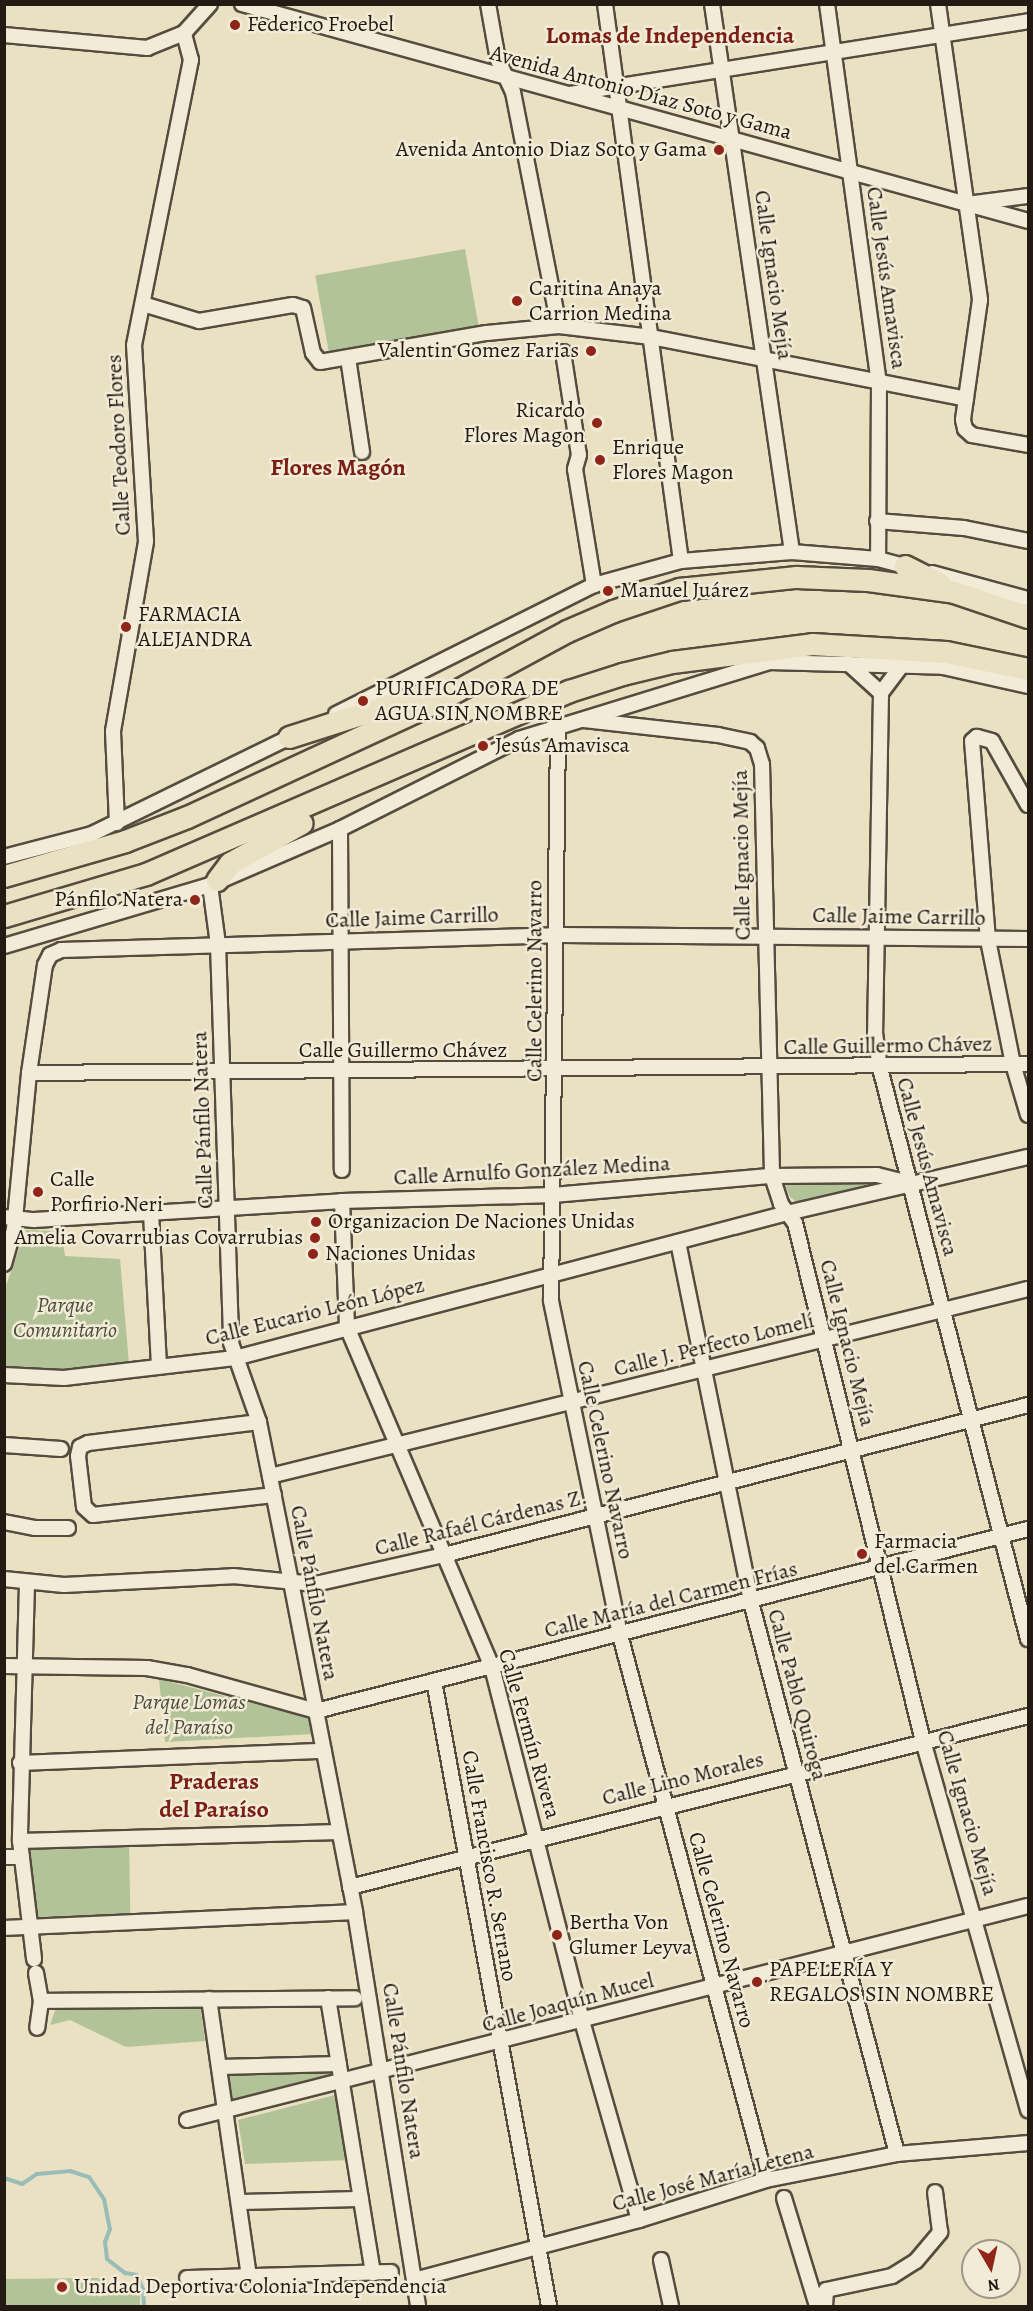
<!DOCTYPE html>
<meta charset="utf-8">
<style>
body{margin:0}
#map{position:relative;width:1033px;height:2311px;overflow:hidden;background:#eae0c2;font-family:Alegreya,serif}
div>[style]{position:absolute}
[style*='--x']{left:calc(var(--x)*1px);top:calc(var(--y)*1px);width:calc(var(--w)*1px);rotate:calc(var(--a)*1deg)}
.green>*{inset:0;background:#b2c397;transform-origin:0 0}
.stream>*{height:4px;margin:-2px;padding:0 2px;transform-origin:2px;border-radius:2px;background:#98bcb8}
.roads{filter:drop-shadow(2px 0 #554c3f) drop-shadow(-2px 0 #554c3f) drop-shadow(0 2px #554c3f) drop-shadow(0 -2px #554c3f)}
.minor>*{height:14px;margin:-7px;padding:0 7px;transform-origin:7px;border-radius:7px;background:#f1ebd7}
.highway>*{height:21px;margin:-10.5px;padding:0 10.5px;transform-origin:10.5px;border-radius:10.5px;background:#eae0c2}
.dots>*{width:16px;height:16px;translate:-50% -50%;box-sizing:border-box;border:3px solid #f1ebd7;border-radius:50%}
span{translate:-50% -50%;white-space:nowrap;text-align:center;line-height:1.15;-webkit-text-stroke:5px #f1ebd7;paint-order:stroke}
.poi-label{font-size:22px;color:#231a13}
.left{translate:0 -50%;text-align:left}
.right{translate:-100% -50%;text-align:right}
.street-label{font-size:22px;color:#231a13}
.park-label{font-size:22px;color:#4e4d3b;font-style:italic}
.neighbourhood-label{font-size:24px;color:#7a1f14;font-weight:700}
.frame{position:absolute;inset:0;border:6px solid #231a13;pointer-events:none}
.north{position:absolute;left:961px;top:2239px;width:60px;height:60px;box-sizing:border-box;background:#f1ebd7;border:2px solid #9f9789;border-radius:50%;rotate:171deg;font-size:16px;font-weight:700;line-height:24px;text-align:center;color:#231a13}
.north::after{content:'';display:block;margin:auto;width:21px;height:27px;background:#8f2418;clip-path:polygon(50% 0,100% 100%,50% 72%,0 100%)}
</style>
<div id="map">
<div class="green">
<div style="left:465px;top:249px;width:79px;height:152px;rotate:80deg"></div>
<div style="clip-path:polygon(872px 1180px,880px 1186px,801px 1205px,790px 1197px,784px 1182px)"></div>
<div style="clip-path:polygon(26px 1230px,61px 1231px,65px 1256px,120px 1259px,130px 1376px,5px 1379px,4px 1291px)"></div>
<div style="clip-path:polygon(159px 1679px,312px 1719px,313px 1734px,165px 1742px)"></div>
<div style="left:129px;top:1839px;width:82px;height:108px;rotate:89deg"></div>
<div style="clip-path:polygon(200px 2004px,205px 2041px,126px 2047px,70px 2020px,50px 2025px,57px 2005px)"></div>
<div style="clip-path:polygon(227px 2072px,334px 2073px,232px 2100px)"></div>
<div style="clip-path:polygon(339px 2094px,350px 2160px,245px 2164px,238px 2120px)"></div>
<div style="clip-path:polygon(97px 2278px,140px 2294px,140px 2306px,5px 2306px,5px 2279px)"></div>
</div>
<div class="stream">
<div style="--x:4;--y:2178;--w:19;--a:18"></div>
<div style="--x:22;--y:2184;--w:18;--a:-34"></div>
<div style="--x:37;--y:2174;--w:33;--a:-5"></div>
<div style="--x:70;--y:2171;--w:20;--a:18"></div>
<div style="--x:89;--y:2177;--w:27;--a:56"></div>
<div style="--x:104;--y:2199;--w:31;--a:79"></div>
<div style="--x:110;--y:2229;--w:14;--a:111"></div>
<div style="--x:105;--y:2242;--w:17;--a:83"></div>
<div style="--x:107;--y:2259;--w:23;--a:38"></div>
<div style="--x:125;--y:2273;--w:12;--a:9"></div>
<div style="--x:137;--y:2275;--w:16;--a:68"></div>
<div style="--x:143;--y:2290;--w:16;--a:86"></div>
</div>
<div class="roads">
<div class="minor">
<div style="--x:242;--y:4;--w:815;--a:15.43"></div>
<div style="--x:488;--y:4;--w:57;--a:79.9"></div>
<div style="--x:498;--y:60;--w:35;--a:65"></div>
<div style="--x:513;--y:92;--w:238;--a:78.9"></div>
<div style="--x:605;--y:4;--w:562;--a:82.23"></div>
<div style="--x:712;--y:4;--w:554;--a:81.69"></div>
<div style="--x:827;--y:4;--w:382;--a:82.2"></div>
<div style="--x:879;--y:382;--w:177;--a:90.3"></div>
<div style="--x:938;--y:4;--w:299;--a:81.9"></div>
<div style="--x:980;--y:300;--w:121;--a:98.1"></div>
<div style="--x:963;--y:420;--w:9;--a:77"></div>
<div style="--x:965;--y:429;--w:9;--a:41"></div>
<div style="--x:972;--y:435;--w:57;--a:10.1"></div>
<div style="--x:4;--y:35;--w:144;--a:5.2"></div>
<div style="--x:147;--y:48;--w:40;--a:-22"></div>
<div style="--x:184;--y:33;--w:39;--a:-48"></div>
<div style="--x:569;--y:94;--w:465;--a:-9"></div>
<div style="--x:974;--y:203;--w:54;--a:-7.4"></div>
<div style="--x:143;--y:304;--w:59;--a:16.9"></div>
<div style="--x:199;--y:321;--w:95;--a:-9.7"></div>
<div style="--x:293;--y:305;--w:10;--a:17"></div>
<div style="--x:303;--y:308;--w:46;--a:77.5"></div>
<div style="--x:313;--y:353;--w:11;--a:52"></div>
<div style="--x:320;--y:362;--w:169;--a:-9.9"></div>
<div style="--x:487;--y:333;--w:72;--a:-5.6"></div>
<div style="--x:559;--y:326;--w:93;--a:6.8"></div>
<div style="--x:651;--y:337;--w:321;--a:11.1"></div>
<div style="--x:563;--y:352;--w:104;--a:81.2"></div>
<div style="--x:579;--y:455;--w:15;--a:106"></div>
<div style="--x:575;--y:469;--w:118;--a:80.7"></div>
<div style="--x:348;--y:358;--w:95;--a:81.5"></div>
<div style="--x:877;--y:521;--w:87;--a:4.6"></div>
<div style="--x:964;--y:528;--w:65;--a:11.5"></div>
<div style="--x:932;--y:573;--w:99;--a:15.2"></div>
<div style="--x:848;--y:663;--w:45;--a:42.3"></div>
<div style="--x:902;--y:665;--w:35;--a:127"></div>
<div style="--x:881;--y:693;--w:340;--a:91"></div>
<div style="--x:875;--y:1033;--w:35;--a:82"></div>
<div style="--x:880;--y:1068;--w:590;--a:75.47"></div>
<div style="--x:336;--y:714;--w:288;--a:-26.6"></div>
<div style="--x:594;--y:585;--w:90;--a:-15.4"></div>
<div style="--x:681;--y:561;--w:111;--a:-4.6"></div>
<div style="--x:792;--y:552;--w:86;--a:4.7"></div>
<div style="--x:878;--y:559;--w:34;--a:15"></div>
<div style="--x:584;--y:720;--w:135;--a:6.4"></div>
<div style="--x:718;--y:735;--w:33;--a:12"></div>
<div style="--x:750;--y:742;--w:9;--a:41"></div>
<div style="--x:757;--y:748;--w:17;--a:73"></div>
<div style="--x:762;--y:764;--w:412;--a:88.6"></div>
<div style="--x:772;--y:1176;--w:29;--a:72"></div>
<div style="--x:781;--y:1204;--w:24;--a:54"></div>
<div style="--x:795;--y:1223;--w:534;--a:76.12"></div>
<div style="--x:923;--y:1741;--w:384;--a:74.1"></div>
<div style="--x:558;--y:729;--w:572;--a:90.7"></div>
<div style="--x:551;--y:1301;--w:341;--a:78.3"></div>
<div style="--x:620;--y:1635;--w:564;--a:75"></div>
<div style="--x:1028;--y:805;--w:73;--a:-119.4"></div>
<div style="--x:992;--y:741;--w:16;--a:-165"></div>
<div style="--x:977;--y:737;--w:6;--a:141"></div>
<div style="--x:972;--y:741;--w:200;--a:85.4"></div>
<div style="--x:988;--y:940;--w:126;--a:78.6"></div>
<div style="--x:1013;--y:1064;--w:53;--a:73.6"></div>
<div style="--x:117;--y:823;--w:92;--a:-92.5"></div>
<div style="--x:113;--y:731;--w:193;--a:-80.1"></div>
<div style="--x:146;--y:541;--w:196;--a:-93.5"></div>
<div style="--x:134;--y:345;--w:291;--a:-78.7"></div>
<div style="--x:191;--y:60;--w:28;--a:-105"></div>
<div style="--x:340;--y:829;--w:341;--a:89.7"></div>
<div style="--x:4;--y:857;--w:91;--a:-14.6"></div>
<div style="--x:92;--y:834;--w:225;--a:-26.1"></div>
<div style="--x:210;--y:885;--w:60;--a:82.3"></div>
<div style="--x:218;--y:944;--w:399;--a:88.1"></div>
<div style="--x:231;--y:1343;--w:84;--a:70.5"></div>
<div style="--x:259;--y:1422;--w:163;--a:78.7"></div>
<div style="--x:291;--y:1582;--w:336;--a:79"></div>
<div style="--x:355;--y:1912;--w:399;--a:80.9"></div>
<div style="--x:4;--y:946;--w:215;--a:-16.5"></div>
<div style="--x:210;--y:885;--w:142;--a:-23.3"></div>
<div style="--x:340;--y:829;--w:200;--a:-26.7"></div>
<div style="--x:519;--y:739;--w:262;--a:-17.1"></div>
<div style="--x:769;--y:662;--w:174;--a:1.6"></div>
<div style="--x:943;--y:667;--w:87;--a:12.6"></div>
<div style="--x:29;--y:1073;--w:999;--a:-0.52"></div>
<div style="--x:342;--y:1201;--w:126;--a:87.7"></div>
<div style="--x:347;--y:1327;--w:370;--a:66.9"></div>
<div style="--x:492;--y:1667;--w:365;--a:75.7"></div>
<div style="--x:582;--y:2021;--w:207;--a:74"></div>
<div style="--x:151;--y:1213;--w:153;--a:87"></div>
<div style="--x:4;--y:1217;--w:30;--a:6"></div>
<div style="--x:34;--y:1220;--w:309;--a:-3.5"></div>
<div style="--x:342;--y:1201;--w:211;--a:-1.6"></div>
<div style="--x:553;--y:1195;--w:220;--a:-5"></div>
<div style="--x:772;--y:1176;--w:105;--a:-0.5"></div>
<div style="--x:877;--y:1175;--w:34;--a:14"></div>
<div style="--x:678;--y:1242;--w:367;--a:78.5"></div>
<div style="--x:751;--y:1602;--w:571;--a:75.18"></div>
<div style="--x:4;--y:1264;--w:36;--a:-74"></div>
<div style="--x:14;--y:1229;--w:157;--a:-84.5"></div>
<div style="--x:29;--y:1073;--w:109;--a:-81.6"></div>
<div style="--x:45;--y:965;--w:11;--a:-63"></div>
<div style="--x:50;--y:955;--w:12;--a:-24"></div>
<div style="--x:61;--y:950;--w:495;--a:-1.7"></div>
<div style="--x:556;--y:935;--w:472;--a:0.5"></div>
<div style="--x:4;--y:1375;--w:60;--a:2.9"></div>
<div style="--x:64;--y:1378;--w:172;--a:-6.7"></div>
<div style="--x:235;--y:1358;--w:571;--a:-14.72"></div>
<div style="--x:787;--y:1213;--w:247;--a:-13.1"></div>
<div style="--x:259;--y:1422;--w:172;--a:173"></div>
<div style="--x:88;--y:1443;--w:9;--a:153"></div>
<div style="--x:80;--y:1447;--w:9;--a:103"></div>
<div style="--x:78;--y:1456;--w:51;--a:83.3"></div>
<div style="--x:84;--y:1507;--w:12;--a:42"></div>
<div style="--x:93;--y:1515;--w:182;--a:-6.3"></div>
<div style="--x:4;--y:1445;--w:57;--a:4"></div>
<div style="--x:270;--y:1476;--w:781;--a:-13.86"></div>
<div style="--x:4;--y:1522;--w:32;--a:11"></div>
<div style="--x:35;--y:1528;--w:33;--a:0"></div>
<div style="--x:4;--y:1579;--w:60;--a:5.7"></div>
<div style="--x:64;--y:1585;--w:169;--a:-3"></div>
<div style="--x:233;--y:1576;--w:82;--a:5.6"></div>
<div style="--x:315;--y:1584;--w:132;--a:-12.7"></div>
<div style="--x:444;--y:1555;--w:603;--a:-14.4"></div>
<div style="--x:27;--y:1584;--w:257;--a:91.6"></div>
<div style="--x:20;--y:1841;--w:119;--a:83.2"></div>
<div style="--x:4;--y:1666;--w:143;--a:0.8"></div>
<div style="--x:147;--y:1668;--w:41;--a:9.9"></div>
<div style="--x:187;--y:1675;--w:134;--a:15.6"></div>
<div style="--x:316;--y:1711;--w:735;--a:-14.34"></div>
<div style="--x:434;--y:1681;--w:635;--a:79.57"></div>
<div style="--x:20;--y:1763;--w:304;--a:-2.3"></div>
<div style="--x:20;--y:1841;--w:319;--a:-1.6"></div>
<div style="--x:4;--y:1857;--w:18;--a:0"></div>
<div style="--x:350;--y:1887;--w:699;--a:-14.16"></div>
<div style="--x:4;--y:1928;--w:351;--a:-2.6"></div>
<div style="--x:36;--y:1973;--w:28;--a:80"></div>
<div style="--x:41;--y:2001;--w:27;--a:98"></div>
<div style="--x:328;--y:1998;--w:279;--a:80.7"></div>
<div style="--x:209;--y:1999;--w:280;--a:81.8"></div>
<div style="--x:41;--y:2001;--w:314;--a:-0.5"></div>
<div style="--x:219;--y:2067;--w:120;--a:-1.4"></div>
<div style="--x:187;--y:2120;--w:868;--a:-14.28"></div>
<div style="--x:784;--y:2198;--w:113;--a:73"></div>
<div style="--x:239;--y:2202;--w:122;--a:-1.4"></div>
<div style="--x:661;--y:2260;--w:47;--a:77.7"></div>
<div style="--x:187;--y:2278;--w:204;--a:-1.7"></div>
<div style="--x:414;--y:2280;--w:233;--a:-14.9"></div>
<div style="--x:639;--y:2220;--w:133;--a:-17.5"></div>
<div style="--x:766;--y:2180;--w:134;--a:-11.2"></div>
<div style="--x:897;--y:2154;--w:131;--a:-4.8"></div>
<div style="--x:825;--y:2306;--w:16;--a:-86"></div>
<div style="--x:826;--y:2290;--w:67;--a:-12"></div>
<div style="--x:892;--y:2276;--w:28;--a:-32"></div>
<div style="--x:916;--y:2261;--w:38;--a:-50"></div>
<div style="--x:940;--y:2232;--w:40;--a:-97.1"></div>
</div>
<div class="highway">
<div style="--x:905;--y:566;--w:39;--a:27"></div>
<div style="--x:289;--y:737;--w:142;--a:-17.7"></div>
<div style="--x:4;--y:876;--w:126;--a:-16.1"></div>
<div style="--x:125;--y:841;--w:66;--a:-21.2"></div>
<div style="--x:187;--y:817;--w:270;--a:-24.8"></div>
<div style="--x:432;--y:704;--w:153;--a:-28.4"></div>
<div style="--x:567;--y:631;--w:50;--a:-23.5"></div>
<div style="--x:613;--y:611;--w:70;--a:-18.4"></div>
<div style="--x:679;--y:589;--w:118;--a:-5.9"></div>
<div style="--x:796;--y:577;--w:72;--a:2.4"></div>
<div style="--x:868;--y:580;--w:87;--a:7.9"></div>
<div style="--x:954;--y:592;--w:78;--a:18.7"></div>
<div style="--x:217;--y:880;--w:21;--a:-53"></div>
<div style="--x:230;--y:863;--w:82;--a:-29.1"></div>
<div style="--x:4;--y:916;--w:148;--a:-16.5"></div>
<div style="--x:146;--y:874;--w:461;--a:-23.4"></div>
<div style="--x:569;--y:691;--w:56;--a:-17.8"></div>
<div style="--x:622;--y:674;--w:51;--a:-13.5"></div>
<div style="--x:672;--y:662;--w:141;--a:-7.3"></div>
<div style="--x:812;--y:644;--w:134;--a:3.4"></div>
<div style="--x:946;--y:652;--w:84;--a:11.7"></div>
</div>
</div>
<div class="dots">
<div style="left:235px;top:25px;background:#8f2418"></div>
<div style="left:719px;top:150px;background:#8f2418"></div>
<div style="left:517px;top:301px;background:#8f2418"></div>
<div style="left:591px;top:351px;background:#8f2418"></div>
<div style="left:597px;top:423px;background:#8f2418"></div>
<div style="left:600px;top:460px;background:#8f2418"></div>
<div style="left:608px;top:591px;background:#8f2418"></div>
<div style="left:126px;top:627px;background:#8f2418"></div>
<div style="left:363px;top:701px;background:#8f2418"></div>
<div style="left:483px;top:746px;background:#8f2418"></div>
<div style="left:195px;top:900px;background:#8f2418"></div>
<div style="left:38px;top:1192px;background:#8f2418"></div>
<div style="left:316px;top:1222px;background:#8f2418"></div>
<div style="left:315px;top:1238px;background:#8f2418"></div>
<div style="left:313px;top:1254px;background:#8f2418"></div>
<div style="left:862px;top:1554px;background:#8f2418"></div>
<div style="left:557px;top:1935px;background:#8f2418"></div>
<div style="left:757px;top:1982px;background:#8f2418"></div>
<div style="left:62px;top:2287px;background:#8f2418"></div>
</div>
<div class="poi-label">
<span class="left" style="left:247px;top:25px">Federico Froebel</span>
<span class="right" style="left:707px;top:150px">Avenida Antonio Diaz Soto y Gama</span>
<span class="left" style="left:529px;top:301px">Caritina Anaya<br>Carrion Medina</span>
<span class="right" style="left:579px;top:351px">Valentin Gomez Farias</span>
<span class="right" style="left:585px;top:423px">Ricardo<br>Flores Magon</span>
<span class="left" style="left:612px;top:460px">Enrique<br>Flores Magon</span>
<span class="left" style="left:620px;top:591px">Manuel Juárez</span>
<span class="left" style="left:138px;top:627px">FARMACIA<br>ALEJANDRA</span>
<span class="left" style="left:375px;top:701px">PURIFICADORA DE<br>AGUA SIN NOMBRE</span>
<span class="left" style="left:495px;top:746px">Jesús Amavisca</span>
<span class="right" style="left:183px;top:900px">Pánfilo Natera</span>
<span class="left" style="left:50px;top:1192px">Calle<br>Porfirio Neri</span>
<span class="left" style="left:328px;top:1222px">Organizacion De Naciones Unidas</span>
<span class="right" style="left:303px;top:1238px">Amelia Covarrubias Covarrubias</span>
<span class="left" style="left:325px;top:1254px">Naciones Unidas</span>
<span class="left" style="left:874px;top:1554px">Farmacia<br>del Carmen</span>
<span class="left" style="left:569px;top:1935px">Bertha Von<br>Glumer Leyva</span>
<span class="left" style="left:769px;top:1982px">PAPELERÍA Y<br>REGALOS SIN NOMBRE</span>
<span class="left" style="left:74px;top:2287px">Unidad Deportiva Colonia Independencia</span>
</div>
<div class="street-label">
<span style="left:641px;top:93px;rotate:15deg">Avenida Antonio Díaz Soto y Gama</span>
<span style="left:773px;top:275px;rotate:82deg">Calle Ignacio Mejía</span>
<span style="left:886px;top:278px;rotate:82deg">Calle Jesús Amavisca</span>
<span style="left:119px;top:445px;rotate:-93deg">Calle Teodoro Flores</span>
<span style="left:742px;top:855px;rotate:-91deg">Calle Ignacio Mejía</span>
<span style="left:899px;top:917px;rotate:1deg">Calle Jaime Carrillo</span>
<span style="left:412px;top:918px;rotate:-2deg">Calle Jaime Carrillo</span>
<span style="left:535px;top:981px;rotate:-90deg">Calle Celerino Navarro</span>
<span style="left:888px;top:1046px;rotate:-1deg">Calle Guillermo Chávez</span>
<span style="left:403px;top:1051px">Calle Guillermo Chávez</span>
<span style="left:203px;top:1120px;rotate:-92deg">Calle Pánfilo Natera</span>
<span style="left:927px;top:1167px;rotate:75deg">Calle Jesús Amavisca</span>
<span style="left:532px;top:1171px;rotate:-3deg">Calle Arnulfo González Medina</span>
<span style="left:315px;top:1312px;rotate:-14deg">Calle Eucario León López</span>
<span style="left:847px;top:1343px;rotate:76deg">Calle Ignacio Mejía</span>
<span style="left:714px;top:1345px;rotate:-14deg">Calle J. Perfecto Lomelí</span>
<span style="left:605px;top:1460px;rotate:78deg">Calle Celerino Navarro</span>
<span style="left:481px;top:1523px;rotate:-14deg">Calle Rafaél Cárdenas Z.</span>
<span style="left:314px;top:1593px;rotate:79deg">Calle Pánfilo Natera</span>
<span style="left:671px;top:1600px;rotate:-14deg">Calle María del Carmen Frías</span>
<span style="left:797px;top:1695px;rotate:75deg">Calle Pablo Quiroga</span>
<span style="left:529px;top:1734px;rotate:74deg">Calle Fermín Rivera</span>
<span style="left:683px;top:1779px;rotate:-14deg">Calle Lino Morales</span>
<span style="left:967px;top:1813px;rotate:74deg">Calle Ignacio Mejía</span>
<span style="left:489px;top:1866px;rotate:80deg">Calle Francisco R. Serrano</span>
<span style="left:721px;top:1930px;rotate:75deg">Calle Celerino Navarro</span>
<span style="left:568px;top:2003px;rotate:-15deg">Calle Joaquín Mucel</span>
<span style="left:403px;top:2071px;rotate:81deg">Calle Pánfilo Natera</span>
<span style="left:713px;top:2178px;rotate:-15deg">Calle José María Letena</span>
</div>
<div class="park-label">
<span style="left:65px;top:1318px">Parque<br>Comunitario</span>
<span style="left:189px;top:1715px">Parque Lomas<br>del Paraíso</span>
</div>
<div class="neighbourhood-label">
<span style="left:670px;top:36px">Lomas de Independencia</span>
<span style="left:338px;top:468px">Flores Magón</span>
<span style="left:214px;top:1796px">Praderas<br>del Paraíso</span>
</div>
<div class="frame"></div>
<div class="north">N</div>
</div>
